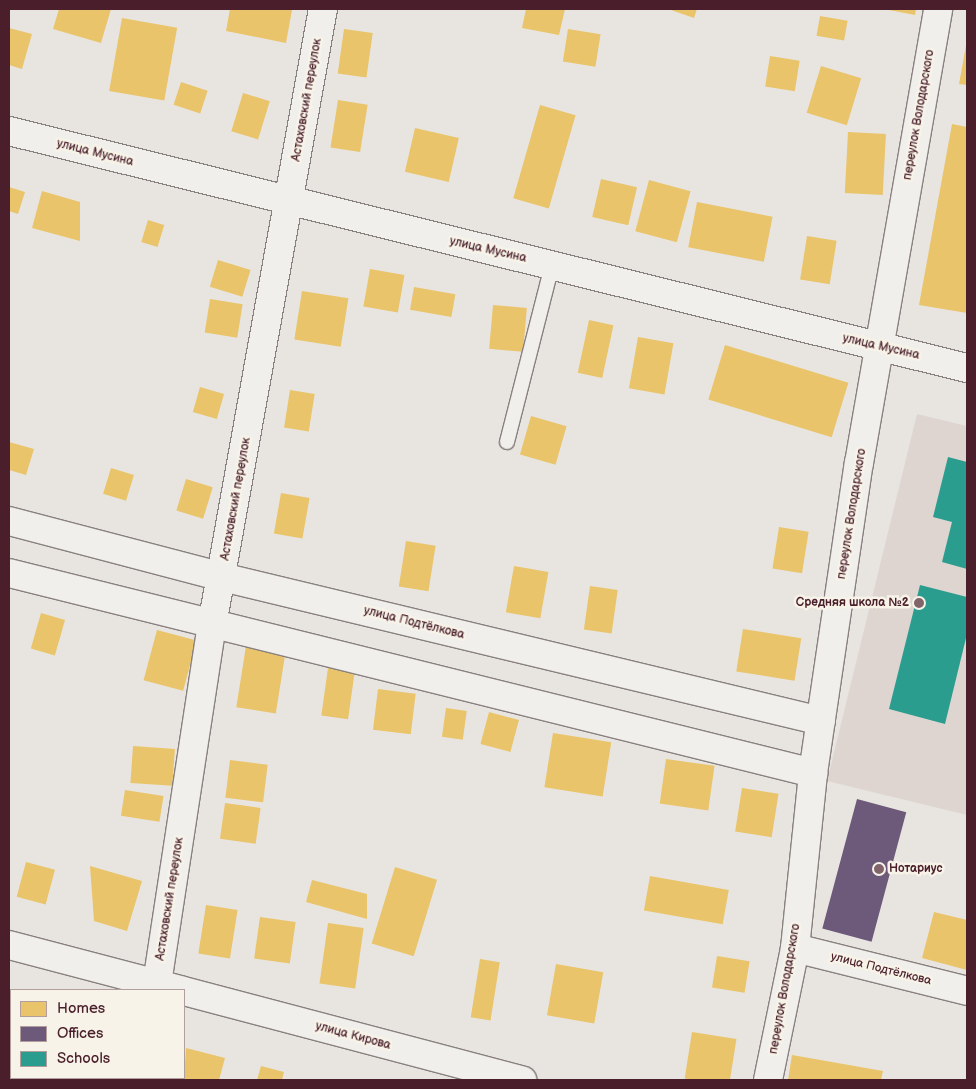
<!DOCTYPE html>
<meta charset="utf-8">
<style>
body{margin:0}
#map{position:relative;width:976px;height:1089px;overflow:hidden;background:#e8e5e0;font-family:"Balsamiq Sans",sans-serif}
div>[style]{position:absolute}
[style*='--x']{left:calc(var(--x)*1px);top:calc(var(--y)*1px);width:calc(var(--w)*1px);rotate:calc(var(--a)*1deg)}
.built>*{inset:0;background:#ded5d0}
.homes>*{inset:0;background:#e9c46a;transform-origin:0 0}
.offices>*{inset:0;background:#6d597a;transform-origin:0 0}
.schools>*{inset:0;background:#2a9d8f}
.roads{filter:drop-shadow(1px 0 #898080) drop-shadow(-1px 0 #898080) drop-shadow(0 1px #898080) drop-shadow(0 -1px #898080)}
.service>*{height:14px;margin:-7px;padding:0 7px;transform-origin:7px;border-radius:7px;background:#f0efeb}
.minor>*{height:28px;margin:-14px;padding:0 14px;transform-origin:14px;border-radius:14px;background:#f0efeb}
.tertiary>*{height:28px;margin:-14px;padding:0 14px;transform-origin:14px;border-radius:14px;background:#f0efeb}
.dots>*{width:14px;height:14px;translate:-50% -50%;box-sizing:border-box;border:2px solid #f7f3e8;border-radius:50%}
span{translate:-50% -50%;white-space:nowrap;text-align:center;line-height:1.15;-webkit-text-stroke:5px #f7f3e8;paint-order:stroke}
.street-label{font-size:12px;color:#4a1f2b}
.poi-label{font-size:12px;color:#4a1f2b;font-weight:700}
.right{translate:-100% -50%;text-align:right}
.left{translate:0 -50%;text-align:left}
.frame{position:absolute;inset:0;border:10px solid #4a1f2b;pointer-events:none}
.legend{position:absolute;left:10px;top:989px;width:175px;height:90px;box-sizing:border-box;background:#f7f3e8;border:1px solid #b29e9c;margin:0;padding:6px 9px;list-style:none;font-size:15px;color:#4a1f2b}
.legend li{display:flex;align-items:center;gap:10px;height:25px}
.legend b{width:25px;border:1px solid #b29e9c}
</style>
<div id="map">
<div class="built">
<div style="clip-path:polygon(917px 414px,967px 426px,967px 815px,827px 781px)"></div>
</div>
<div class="homes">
<div style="clip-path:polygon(59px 9px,111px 9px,101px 43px,53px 29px)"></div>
<div style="clip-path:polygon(230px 9px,292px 10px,286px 43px,226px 31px)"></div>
<div style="clip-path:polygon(526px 9px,565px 9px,559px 35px,522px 28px)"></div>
<div style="clip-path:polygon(668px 9px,697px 9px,694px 18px)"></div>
<div style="clip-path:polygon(884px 9px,916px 9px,915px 15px)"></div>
<div style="left:820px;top:16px;width:28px;height:20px;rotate:10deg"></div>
<div style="left:122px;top:18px;width:56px;height:74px;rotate:10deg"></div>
<div style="clip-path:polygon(9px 28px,32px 34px,22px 69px,9px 65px)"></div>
<div style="left:344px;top:29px;width:29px;height:45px;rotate:8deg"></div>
<div style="left:568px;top:29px;width:33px;height:33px;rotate:9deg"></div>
<div style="clip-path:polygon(967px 40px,967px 85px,959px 84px)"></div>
<div style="left:770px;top:56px;width:30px;height:31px;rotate:9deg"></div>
<div style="left:821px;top:66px;width:42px;height:49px;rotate:17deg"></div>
<div style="left:181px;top:82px;width:28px;height:24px;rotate:18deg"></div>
<div style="left:243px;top:93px;width:28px;height:40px;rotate:17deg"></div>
<div style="left:338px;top:100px;width:30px;height:48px;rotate:9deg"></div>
<div style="left:540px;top:105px;width:37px;height:97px;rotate:16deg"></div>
<div style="clip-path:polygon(952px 124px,967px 127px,967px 313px,919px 305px)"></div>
<div style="left:415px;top:128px;width:45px;height:45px;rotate:13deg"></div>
<div style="left:848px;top:132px;width:38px;height:61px;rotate:3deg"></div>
<div style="left:601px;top:179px;width:37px;height:39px;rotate:13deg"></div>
<div style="left:649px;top:180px;width:43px;height:53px;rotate:15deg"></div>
<div style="clip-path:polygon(9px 187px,25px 192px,18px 214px,9px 211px)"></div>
<div style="clip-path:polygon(42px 191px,80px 202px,80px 241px,32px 228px)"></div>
<div style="left:697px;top:202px;width:77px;height:46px;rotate:11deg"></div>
<div style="left:148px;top:220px;width:17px;height:23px;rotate:17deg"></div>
<div style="left:807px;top:236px;width:30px;height:44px;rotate:9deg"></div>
<div style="left:218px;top:260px;width:34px;height:28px;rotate:17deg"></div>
<div style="left:370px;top:269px;width:35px;height:38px;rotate:10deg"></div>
<div style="left:414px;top:287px;width:42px;height:23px;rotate:10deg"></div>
<div style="left:302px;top:291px;width:47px;height:49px;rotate:9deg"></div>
<div style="left:210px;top:299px;width:33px;height:34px;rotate:9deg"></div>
<div style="left:493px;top:305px;width:34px;height:44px;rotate:5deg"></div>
<div style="left:589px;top:320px;width:25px;height:54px;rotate:12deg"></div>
<div style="left:638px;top:337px;width:36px;height:52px;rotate:10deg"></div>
<div style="left:725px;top:345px;width:129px;height:57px;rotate:17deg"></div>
<div style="left:200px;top:387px;width:25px;height:26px;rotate:16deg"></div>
<div style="left:290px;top:390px;width:25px;height:38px;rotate:9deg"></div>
<div style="left:531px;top:416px;width:37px;height:40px;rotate:16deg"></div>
<div style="clip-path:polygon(9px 442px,34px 449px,26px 475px,9px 470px)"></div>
<div style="left:111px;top:468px;width:24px;height:27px;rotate:17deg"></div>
<div style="left:186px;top:479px;width:28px;height:33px;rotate:17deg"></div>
<div style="left:281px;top:493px;width:29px;height:41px;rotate:10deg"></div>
<div style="left:779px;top:527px;width:30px;height:42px;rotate:9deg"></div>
<div style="left:406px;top:541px;width:30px;height:46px;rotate:9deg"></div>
<div style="left:514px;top:566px;width:35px;height:47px;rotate:10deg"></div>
<div style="left:590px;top:586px;width:28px;height:44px;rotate:8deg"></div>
<div style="left:41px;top:613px;width:25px;height:37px;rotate:16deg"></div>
<div style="left:743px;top:629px;width:59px;height:43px;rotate:9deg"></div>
<div style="left:157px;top:630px;width:41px;height:52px;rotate:15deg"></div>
<div style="left:246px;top:646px;width:40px;height:62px;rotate:9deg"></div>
<div style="left:328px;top:668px;width:27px;height:48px;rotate:8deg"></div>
<div style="left:378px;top:689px;width:38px;height:41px;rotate:7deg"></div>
<div style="left:446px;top:708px;width:21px;height:29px;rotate:8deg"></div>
<div style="left:489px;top:712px;width:31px;height:33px;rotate:15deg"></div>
<div style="left:553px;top:733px;width:59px;height:55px;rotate:9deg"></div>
<div style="left:133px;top:746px;width:42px;height:37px;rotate:4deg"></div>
<div style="left:666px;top:759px;width:49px;height:45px;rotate:8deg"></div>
<div style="left:230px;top:760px;width:38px;height:38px;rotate:7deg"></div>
<div style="left:742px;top:788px;width:37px;height:44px;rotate:9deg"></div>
<div style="left:125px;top:790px;width:39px;height:26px;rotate:9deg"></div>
<div style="left:225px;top:803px;width:36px;height:36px;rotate:8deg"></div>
<div style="left:26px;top:862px;width:30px;height:36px;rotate:15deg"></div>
<div style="clip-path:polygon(90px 866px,142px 881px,127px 931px,94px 921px)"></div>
<div style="left:395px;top:867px;width:44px;height:80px;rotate:17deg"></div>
<div style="left:650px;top:876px;width:80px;height:35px;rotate:10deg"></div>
<div style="clip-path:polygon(312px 880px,367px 894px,367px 919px,306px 902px)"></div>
<div style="left:206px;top:905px;width:32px;height:49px;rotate:9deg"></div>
<div style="clip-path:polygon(934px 912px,967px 920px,967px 970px,922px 958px)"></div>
<div style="left:260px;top:917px;width:36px;height:42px;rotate:8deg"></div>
<div style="left:328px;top:923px;width:36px;height:61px;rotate:8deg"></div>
<div style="left:717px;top:956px;width:33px;height:32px;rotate:9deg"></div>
<div style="left:480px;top:959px;width:20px;height:59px;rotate:9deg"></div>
<div style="left:556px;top:964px;width:48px;height:52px;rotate:10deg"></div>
<div style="clip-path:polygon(9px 1002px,11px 1002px,10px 1030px,9px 1030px)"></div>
<div style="left:692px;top:1032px;width:45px;height:47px;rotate:9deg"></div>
<div style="clip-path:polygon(186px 1048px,225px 1058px,219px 1080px,184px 1079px)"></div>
<div style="clip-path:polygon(792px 1055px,883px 1071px,881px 1080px,788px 1080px)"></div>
<div style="clip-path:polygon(261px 1066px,284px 1072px,282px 1080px,257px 1080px)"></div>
</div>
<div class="offices">
<div style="left:857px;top:799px;width:51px;height:134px;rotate:15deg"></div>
</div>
<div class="schools">
<div style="clip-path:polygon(948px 457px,967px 462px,967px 569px,942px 562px,952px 522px,933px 517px)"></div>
<div style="clip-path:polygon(920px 585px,967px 597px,967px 634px,945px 724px,889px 709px)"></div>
</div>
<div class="roads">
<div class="service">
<div style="--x:507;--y:442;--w:183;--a:-75.7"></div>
</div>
<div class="minor">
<div style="--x:9;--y:131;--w:987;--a:13.9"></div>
<div style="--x:9;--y:521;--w:220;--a:14.7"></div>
<div style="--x:222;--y:577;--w:616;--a:13.52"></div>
<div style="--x:9;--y:573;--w:829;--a:13.97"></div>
<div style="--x:795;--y:948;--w:177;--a:14"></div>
<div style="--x:156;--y:990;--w:369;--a:-81.3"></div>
<div style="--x:212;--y:625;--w:626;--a:-79.79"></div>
<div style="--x:142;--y:1080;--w:2;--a:-63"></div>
<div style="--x:768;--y:1080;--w:135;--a:-78.4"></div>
<div style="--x:795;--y:948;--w:176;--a:-84.1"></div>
<div style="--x:813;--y:773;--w:313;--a:-81.6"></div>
<div style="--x:859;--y:463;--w:461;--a:-80.1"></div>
</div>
<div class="tertiary">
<div style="--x:9;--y:945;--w:177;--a:14.7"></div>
<div style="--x:184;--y:991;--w:350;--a:14.8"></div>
</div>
</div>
<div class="dots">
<div style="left:919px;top:603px;background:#81646a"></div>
<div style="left:879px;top:869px;background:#81646a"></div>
</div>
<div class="street-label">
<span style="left:307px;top:100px;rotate:-80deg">Астаховский переулок</span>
<span style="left:919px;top:115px;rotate:-80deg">переулок Володарского</span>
<span style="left:95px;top:153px;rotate:14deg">улица Мусина</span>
<span style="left:488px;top:250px;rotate:13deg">улица Мусина</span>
<span style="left:881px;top:347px;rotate:13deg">улица Мусина</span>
<span style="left:236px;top:499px;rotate:-80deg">Астаховский переулок</span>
<span style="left:852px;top:514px;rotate:-81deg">переулок Володарского</span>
<span style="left:414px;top:623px;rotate:14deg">улица Подтёлкова</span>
<span style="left:170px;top:899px;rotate:-81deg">Астаховский переулок</span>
<span style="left:881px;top:969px;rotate:14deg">улица Подтёлкова</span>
<span style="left:785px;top:989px;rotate:-80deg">переулок Володарского</span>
<span style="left:353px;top:1036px;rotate:15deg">улица Кирова</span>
</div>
<div class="poi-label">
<span class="right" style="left:909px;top:603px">Средняя школа №2</span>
<span class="left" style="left:889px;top:869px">Нотариус</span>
</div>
<div class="frame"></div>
<ul class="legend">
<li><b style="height:14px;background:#e9c46a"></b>Homes</li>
<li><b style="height:14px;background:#6d597a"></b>Offices</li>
<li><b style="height:14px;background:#2a9d8f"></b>Schools</li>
</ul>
</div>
